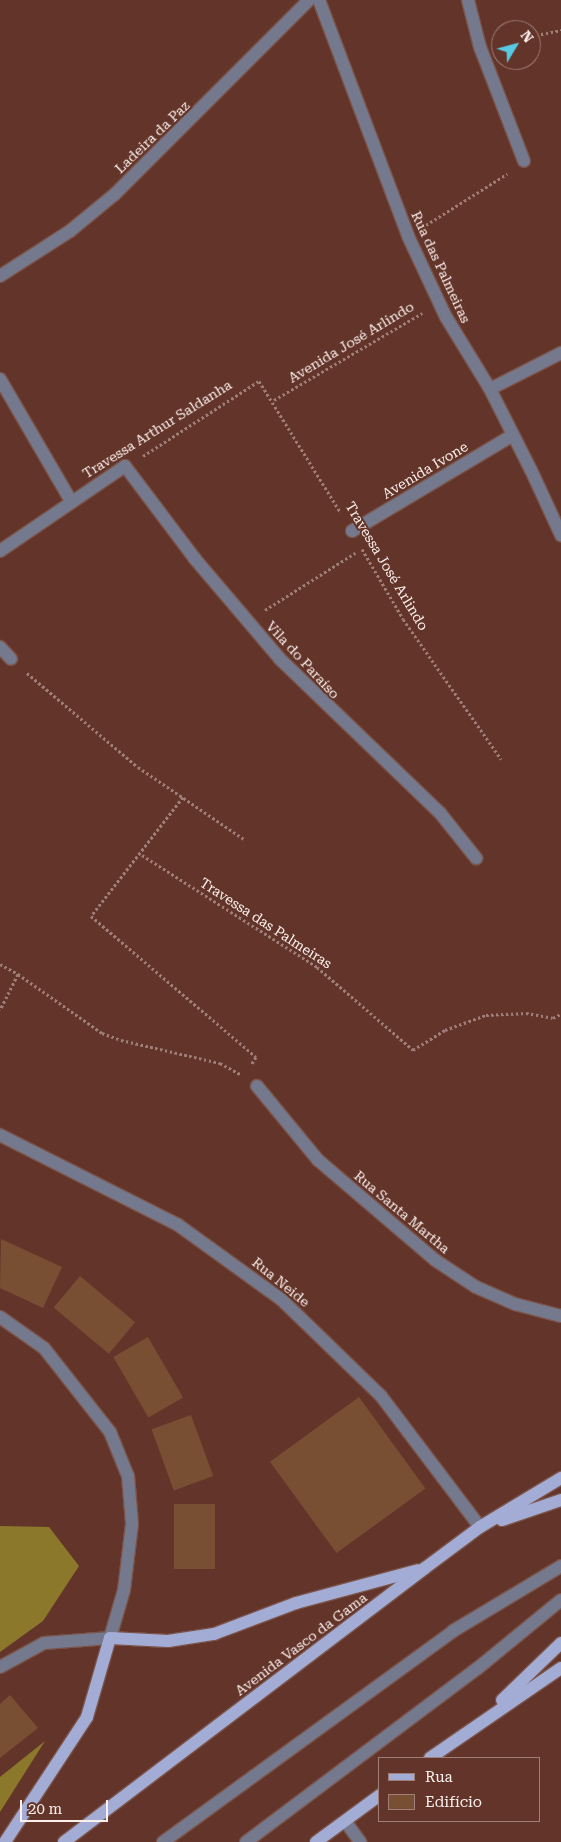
<!DOCTYPE html>
<meta charset="utf-8">
<style>
body{margin:0}
#map{position:relative;width:561px;height:1842px;overflow:hidden;background:#63352a;font-family:"Roboto Serif",serif}
div>[style]{position:absolute}
[style*='--x']{left:calc(var(--x)*1px);top:calc(var(--y)*1px);width:calc(var(--w)*1px);rotate:calc(var(--a)*1deg)}
.forest>*{inset:0;background:#8c782b}
.building>*{inset:0;background:#784f33;transform-origin:0 0}
.path>*{height:3px;margin-top:-1.5px;transform-origin:0;background:repeating-linear-gradient(90deg,#9f7e77 0 2.5px,transparent 0 5px)}
.roads{filter:drop-shadow(1px 0 #7b5349) drop-shadow(-1px 0 #7b5349) drop-shadow(0 1px #7b5349) drop-shadow(0 -1px #7b5349)}
.lane>*{height:12px;margin:-6px;padding:0 6px;transform-origin:6px;border-radius:6px;background:#74798d}
.street>*{height:12px;margin:-6px;padding:0 6px;transform-origin:6px;border-radius:6px;background:#74798d}
.primary>*{height:12px;margin:-6px;padding:0 6px;transform-origin:6px;border-radius:6px;background:#a3acd5}
span{translate:-50% -50%;white-space:nowrap;text-align:center;line-height:1.15;-webkit-text-stroke:4px #63352a;paint-order:stroke}
.street-label{font-size:14px;color:#fbefec}
.legend{position:absolute;left:378px;top:1757px;width:162px;height:65px;box-sizing:border-box;background:#63352a;border:1px solid #a07f78;margin:0;padding:6px 9px;list-style:none;font-size:15px;color:#fbefec}
.legend li{display:flex;align-items:center;gap:10px;height:25px}
.legend b{width:25px;border:1px solid #a07f78}
.north{position:absolute;left:491px;top:20px;width:50px;height:50px;box-sizing:border-box;background:#63352a;border:1px solid #a07f78;border-radius:50%;rotate:53deg;font-size:14px;font-weight:700;line-height:20px;text-align:center;color:#fbefec}
.north::after{content:'';display:block;margin:auto;width:18px;height:22px;background:#57c9e2;clip-path:polygon(50% 0,100% 100%,50% 72%,0 100%)}
.scale{position:absolute;left:20px;top:1800px;width:88px;height:22px;box-sizing:border-box;border:2px solid #fbefec;border-top:0;padding-left:6px;font-size:15px;line-height:18px;white-space:nowrap;color:#fbefec;-webkit-text-stroke:4px #63352a;paint-order:stroke}
</style>
<div id="map">
<div class="forest">
<div style="clip-path:polygon(0 1526px,49px 1527px,79px 1566px,43px 1621px,0 1652px)"></div>
<div style="clip-path:polygon(45px 1741px,0 1812px,0 1777px)"></div>
</div>
<div class="building">
<div style="clip-path:polygon(1px 1239px,62px 1267px,43px 1308px,0 1288px)"></div>
<div style="left:80px;top:1276px;width:72px;height:41px;rotate:40deg"></div>
<div style="left:148px;top:1337px;width:70px;height:40px;rotate:60deg"></div>
<div style="left:359px;top:1397px;width:113px;height:110px;rotate:54deg"></div>
<div style="left:191px;top:1415px;width:65px;height:42px;rotate:70deg"></div>
<div style="left:174px;top:1504px;width:41px;height:65px"></div>
<div style="clip-path:polygon(10px 1695px,38px 1728px,0 1758px,0 1704px)"></div>
</div>
<div class="path">
<div style="--x:531;--y:36;--w:31;--a:-11"></div>
<div style="--x:426;--y:225;--w:96;--a:-32.2"></div>
<div style="--x:274;--y:400;--w:172;--a:-30.4"></div>
<div style="--x:143;--y:456;--w:138;--a:-32.9"></div>
<div style="--x:259;--y:381;--w:155;--a:58.2"></div>
<div style="--x:362;--y:549;--w:81;--a:59.6"></div>
<div style="--x:403;--y:619;--w:171;--a:55"></div>
<div style="--x:265;--y:610;--w:107;--a:-32.3"></div>
<div style="--x:27;--y:673;--w:145;--a:40.3"></div>
<div style="--x:138;--y:767;--w:128;--a:34.2"></div>
<div style="--x:183;--y:797;--w:150;--a:127.7"></div>
<div style="--x:91;--y:916;--w:217;--a:40.5"></div>
<div style="--x:256;--y:1057;--w:9;--a:122"></div>
<div style="--x:142;--y:855;--w:208;--a:32.6"></div>
<div style="--x:317;--y:967;--w:127;--a:40.8"></div>
<div style="--x:413;--y:1050;--w:38;--a:-32"></div>
<div style="--x:445;--y:1030;--w:44;--a:-20.1"></div>
<div style="--x:486;--y:1015;--w:40;--a:-2.9"></div>
<div style="--x:526;--y:1013;--w:27;--a:10"></div>
<div style="--x:553;--y:1018;--w:9;--a:-27"></div>
<div style="--x:0;--y:964;--w:21;--a:29"></div>
<div style="--x:18;--y:974;--w:40;--a:116.6"></div>
<div style="--x:18;--y:974;--w:103;--a:35.1"></div>
<div style="--x:102;--y:1033;--w:20;--a:20"></div>
<div style="--x:121;--y:1040;--w:102;--a:13.1"></div>
<div style="--x:220;--y:1063;--w:23;--a:29"></div>
</div>
<div class="roads">
<div class="lane">
<div style="--x:345;--y:1821;--w:26;--a:54"></div>
<div style="--x:163;--y:1842;--w:359;--a:-36"></div>
<div style="--x:453;--y:1631;--w:126;--a:-31"></div>
<div style="--x:246;--y:1842;--w:290;--a:-36.9"></div>
<div style="--x:478;--y:1668;--w:107;--a:-39.3"></div>
</div>
<div class="street">
<div style="--x:319;--y:0;--w:252;--a:69.3"></div>
<div style="--x:408;--y:236;--w:89;--a:64.9"></div>
<div style="--x:446;--y:317;--w:84;--a:58.6"></div>
<div style="--x:490;--y:389;--w:91;--a:63.2"></div>
<div style="--x:531;--y:470;--w:72;--a:65.2"></div>
<div style="--x:468;--y:0;--w:49;--a:75.7"></div>
<div style="--x:480;--y:47;--w:122;--a:68.9"></div>
<div style="--x:0;--y:276;--w:83;--a:-32.7"></div>
<div style="--x:70;--y:231;--w:58;--a:-39.4"></div>
<div style="--x:115;--y:194;--w:274;--a:-45"></div>
<div style="--x:0;--y:379;--w:141;--a:59.8"></div>
<div style="--x:490;--y:389;--w:80;--a:-26.9"></div>
<div style="--x:352;--y:531;--w:187;--a:-30.8"></div>
<div style="--x:0;--y:551;--w:151;--a:-34.2"></div>
<div style="--x:125;--y:466;--w:116;--a:53"></div>
<div style="--x:195;--y:559;--w:131;--a:49.6"></div>
<div style="--x:280;--y:659;--w:222;--a:43.9"></div>
<div style="--x:440;--y:813;--w:58;--a:51.3"></div>
<div style="--x:0;--y:647;--w:16;--a:47"></div>
<div style="--x:257;--y:1086;--w:96;--a:50.5"></div>
<div style="--x:318;--y:1160;--w:154;--a:40.5"></div>
<div style="--x:435;--y:1260;--w:49;--a:33.4"></div>
<div style="--x:476;--y:1287;--w:43;--a:23.6"></div>
<div style="--x:515;--y:1304;--w:48;--a:14.6"></div>
<div style="--x:0;--y:1135;--w:199;--a:26.8"></div>
<div style="--x:178;--y:1225;--w:128;--a:35.8"></div>
<div style="--x:282;--y:1300;--w:138;--a:44.1"></div>
<div style="--x:381;--y:1396;--w:164;--a:52.9"></div>
<div style="--x:0;--y:1317;--w:54;--a:35.2"></div>
<div style="--x:44;--y:1348;--w:107;--a:51.8"></div>
<div style="--x:110;--y:1432;--w:48;--a:67.8"></div>
<div style="--x:128;--y:1476;--w:48;--a:85.2"></div>
<div style="--x:132;--y:1524;--w:66;--a:96.9"></div>
<div style="--x:124;--y:1590;--w:50;--a:106.3"></div>
<div style="--x:110;--y:1638;--w:66;--a:175.7"></div>
<div style="--x:44;--y:1643;--w:50;--a:151.4"></div>
</div>
<div class="primary">
<div style="--x:502;--y:1520;--w:62;--a:-18.7"></div>
<div style="--x:502;--y:1700;--w:82;--a:-44"></div>
<div style="--x:430;--y:1758;--w:159;--a:-34.5"></div>
<div style="--x:5;--y:1842;--w:149;--a:-56.7"></div>
<div style="--x:87;--y:1717;--w:82;--a:-73.8"></div>
<div style="--x:110;--y:1638;--w:58;--a:3"></div>
<div style="--x:168;--y:1641;--w:47;--a:-8.7"></div>
<div style="--x:214;--y:1634;--w:88;--a:-20.7"></div>
<div style="--x:296;--y:1603;--w:126;--a:-15.1"></div>
<div style="--x:64;--y:1842;--w:453;--a:-37.2"></div>
<div style="--x:425;--y:1568;--w:69;--a:-36.7"></div>
<div style="--x:480;--y:1527;--w:95;--a:-31.2"></div>
<div style="--x:316;--y:1842;--w:79;--a:-36.3"></div>
</div>
</div>
<div class="street-label">
<span style="left:152px;top:137px;rotate:-44deg">Ladeira da Paz</span>
<span style="left:441px;top:267px;rotate:65deg">Rua das Palmeiras</span>
<span style="left:351px;top:342px;rotate:-31deg">Avenida José Arlindo</span>
<span style="left:157px;top:429px;rotate:-32deg">Travessa Arthur Saldanha</span>
<span style="left:425px;top:470px;rotate:-31deg">Avenida Ivone</span>
<span style="left:387px;top:566px;rotate:59deg">Travessa José Arlindo</span>
<span style="left:303px;top:660px;rotate:47deg">Vila do Paraíso</span>
<span style="left:266px;top:923px;rotate:33deg">Travessa das Palmeiras</span>
<span style="left:402px;top:1212px;rotate:40deg">Rua Santa Martha</span>
<span style="left:281px;top:1282px;rotate:39deg">Rua Neide</span>
<span style="left:301px;top:1644px;rotate:-37deg">Avenida Vasco da Gama</span>
</div>
<ul class="legend">
<li><b style="height:6px;background:#a3acd5"></b>Rua</li>
<li><b style="height:14px;background:#784f33"></b>Edifício</li>
</ul>
<div class="north">N</div>
<div class="scale">20 m</div>
</div>
